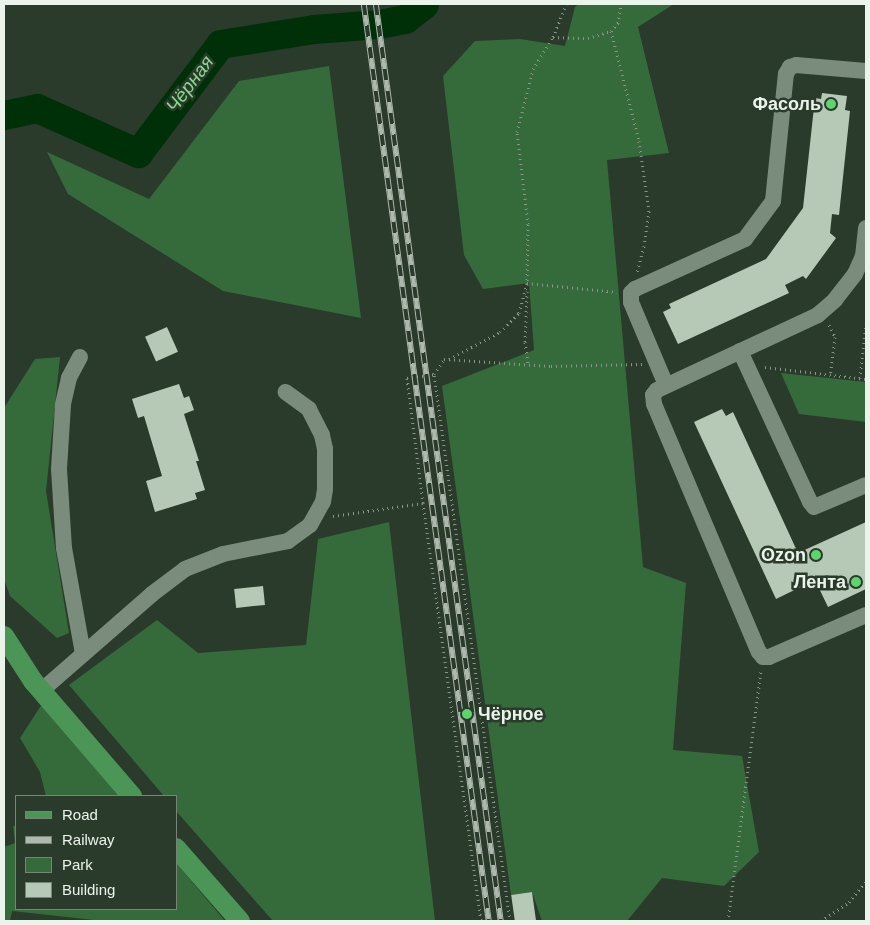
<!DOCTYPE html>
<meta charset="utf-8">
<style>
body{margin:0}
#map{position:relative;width:870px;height:925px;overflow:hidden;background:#2a3a2b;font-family:Arial,sans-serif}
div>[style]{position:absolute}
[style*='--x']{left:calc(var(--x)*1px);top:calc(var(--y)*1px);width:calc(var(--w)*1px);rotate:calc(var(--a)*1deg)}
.green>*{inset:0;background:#356b3a}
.river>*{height:29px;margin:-14.5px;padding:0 14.5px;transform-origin:14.5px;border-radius:14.5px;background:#003007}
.building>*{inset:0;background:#b6c9b7;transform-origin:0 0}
.path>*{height:3px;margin-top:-1.5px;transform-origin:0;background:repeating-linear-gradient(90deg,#889588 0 1px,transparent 0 5px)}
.minor>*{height:16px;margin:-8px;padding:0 8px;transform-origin:8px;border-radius:8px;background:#7a8c7b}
.major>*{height:20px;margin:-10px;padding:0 10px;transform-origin:10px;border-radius:10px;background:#4b9656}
.rail>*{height:5.5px;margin-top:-2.75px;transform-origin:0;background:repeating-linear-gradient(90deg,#2a3a2b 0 11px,#adb9ad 0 22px);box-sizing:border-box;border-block:1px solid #adb9ad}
.dots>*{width:14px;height:14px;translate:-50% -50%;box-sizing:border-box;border:2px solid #2a3a2b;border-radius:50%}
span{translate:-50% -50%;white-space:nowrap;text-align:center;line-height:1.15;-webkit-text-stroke:5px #2a3a2b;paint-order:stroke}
.poi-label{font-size:18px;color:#eaf4ea;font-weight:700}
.right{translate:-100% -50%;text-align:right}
.left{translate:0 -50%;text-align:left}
.water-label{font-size:19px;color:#87da8d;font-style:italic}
.frame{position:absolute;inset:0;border:5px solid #eaf4ea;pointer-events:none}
.legend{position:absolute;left:15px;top:795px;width:162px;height:115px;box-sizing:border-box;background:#2a3a2b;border:1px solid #778477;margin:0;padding:6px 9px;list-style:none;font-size:15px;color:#eaf4ea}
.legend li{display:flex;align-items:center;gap:10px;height:25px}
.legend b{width:25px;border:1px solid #778477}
</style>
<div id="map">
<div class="green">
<div style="clip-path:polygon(578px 4px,674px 4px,638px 27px,669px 153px,607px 160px,643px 567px,686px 583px,673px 750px,742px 756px,759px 852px,724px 886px,662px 878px,627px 921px,542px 921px,532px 892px,511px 895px,442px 386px,534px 350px,529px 283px,483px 289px,464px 255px,443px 76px,475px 41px,520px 39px,565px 46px,575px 7px)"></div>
<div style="clip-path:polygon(329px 66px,361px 318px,223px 291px,68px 194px,47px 152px,149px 199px,239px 81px)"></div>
<div style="clip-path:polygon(60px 357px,46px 491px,69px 633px,57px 638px,10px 596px,4px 579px,4px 408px,35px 359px)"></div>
<div style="clip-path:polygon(781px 373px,866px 382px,866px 422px,799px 414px)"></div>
<div style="clip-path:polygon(389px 522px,435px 921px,273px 921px,176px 811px,176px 796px,164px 796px,69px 685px,157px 620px,198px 653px,306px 645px,318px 539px)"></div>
<div style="clip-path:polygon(42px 704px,120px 796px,46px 796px,40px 772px,20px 738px)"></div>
<div style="clip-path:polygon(13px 826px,16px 826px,16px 909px,176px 909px,176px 863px,225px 921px,103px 921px,12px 911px,10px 921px,4px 921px,4px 847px,15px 843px)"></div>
</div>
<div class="river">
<div style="--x:4;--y:115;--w:34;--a:-12"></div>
<div style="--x:37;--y:108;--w:111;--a:24"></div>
<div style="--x:138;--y:153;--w:136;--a:-53"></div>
<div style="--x:220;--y:44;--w:95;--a:-9.1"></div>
<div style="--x:314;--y:29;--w:65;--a:-4.4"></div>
<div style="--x:379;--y:24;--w:26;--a:-11"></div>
<div style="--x:405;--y:19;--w:24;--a:-38"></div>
</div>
<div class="building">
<div style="clip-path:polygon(822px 93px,847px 96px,845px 110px,850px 111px,839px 215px,832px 214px,830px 233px,836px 238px,806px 279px,803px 276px,785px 285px,789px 293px,678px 344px,663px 312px,671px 308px,669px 304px,766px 259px,803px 208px,815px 98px,821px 99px)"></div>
<div style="left:167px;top:327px;width:27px;height:24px;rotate:66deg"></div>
<div style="clip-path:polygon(179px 384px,184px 398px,189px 396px,194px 410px,184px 414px,199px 461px,196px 461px,205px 490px,195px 493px,197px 499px,155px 512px,146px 481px,162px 476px,144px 416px,138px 418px,132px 399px)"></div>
<div style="clip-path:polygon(722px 409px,726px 416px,733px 412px,798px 553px,866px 522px,866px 589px,828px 607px,815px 580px,776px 599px,694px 422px)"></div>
<div style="left:263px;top:586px;width:19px;height:29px;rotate:84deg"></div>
<div style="left:532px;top:892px;width:29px;height:21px;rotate:82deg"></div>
</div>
<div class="path">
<div style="--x:611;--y:31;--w:114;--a:75.7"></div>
<div style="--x:639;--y:141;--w:71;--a:81.9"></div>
<div style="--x:649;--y:211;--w:35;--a:98"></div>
<div style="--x:644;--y:246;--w:27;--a:105"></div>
<div style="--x:553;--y:37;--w:35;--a:2"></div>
<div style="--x:588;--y:38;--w:24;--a:-17"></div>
<div style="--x:611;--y:31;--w:11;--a:-49"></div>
<div style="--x:618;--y:23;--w:19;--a:-81"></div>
<div style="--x:527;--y:285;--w:61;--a:-89.1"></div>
<div style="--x:528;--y:224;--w:93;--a:-96.8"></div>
<div style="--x:517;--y:132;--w:65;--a:-75.7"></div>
<div style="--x:533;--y:69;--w:38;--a:-58"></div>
<div style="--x:553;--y:37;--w:35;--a:-68"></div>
<div style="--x:527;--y:291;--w:51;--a:92.2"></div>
<div style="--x:525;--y:342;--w:22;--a:82"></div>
<div style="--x:829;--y:325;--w:13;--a:63"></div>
<div style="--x:835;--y:337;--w:38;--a:97"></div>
<div style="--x:449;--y:359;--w:58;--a:-27.9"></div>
<div style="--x:500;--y:332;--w:27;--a:-45"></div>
<div style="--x:519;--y:313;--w:31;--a:-75"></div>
<div style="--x:527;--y:283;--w:90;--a:5.7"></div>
<div style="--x:765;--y:367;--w:102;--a:6.8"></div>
<div style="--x:860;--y:378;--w:55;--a:-83.8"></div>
<div style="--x:423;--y:503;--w:422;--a:82.1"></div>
<div style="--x:333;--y:516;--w:91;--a:-8.2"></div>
<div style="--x:423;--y:503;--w:126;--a:-97.3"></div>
<div style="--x:407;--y:378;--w:27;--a:-8"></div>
<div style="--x:510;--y:921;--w:552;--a:-97.91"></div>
<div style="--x:434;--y:374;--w:18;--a:-56"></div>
<div style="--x:444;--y:359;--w:107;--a:3.7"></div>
<div style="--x:551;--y:366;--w:91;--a:-1.3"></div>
<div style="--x:728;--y:921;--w:252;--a:-82.5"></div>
<div style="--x:821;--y:921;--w:34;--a:-34"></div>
<div style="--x:849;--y:902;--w:27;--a:-51"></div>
</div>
<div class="minor">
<div style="--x:866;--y:228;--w:28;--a:96"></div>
<div style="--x:863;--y:256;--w:20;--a:114"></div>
<div style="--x:855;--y:274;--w:33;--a:128"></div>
<div style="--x:835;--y:300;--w:23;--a:139"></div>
<div style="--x:818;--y:315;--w:178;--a:155"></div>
<div style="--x:657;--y:390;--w:6;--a:129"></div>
<div style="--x:653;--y:395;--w:9;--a:84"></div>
<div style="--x:654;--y:404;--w:269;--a:67.1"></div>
<div style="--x:759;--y:652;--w:6;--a:51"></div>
<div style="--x:763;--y:657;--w:6;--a:0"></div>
<div style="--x:769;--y:657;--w:106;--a:-23.4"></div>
<div style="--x:740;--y:351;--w:166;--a:65.1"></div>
<div style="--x:810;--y:502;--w:6;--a:51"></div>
<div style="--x:814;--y:507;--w:56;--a:-22.9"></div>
<div style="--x:80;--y:357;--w:24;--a:118"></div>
<div style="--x:69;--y:378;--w:28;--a:103"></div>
<div style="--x:63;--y:405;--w:64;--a:93.6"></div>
<div style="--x:59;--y:469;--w:79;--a:86.4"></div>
<div style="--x:64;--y:548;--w:108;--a:79.8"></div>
<div style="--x:666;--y:385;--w:90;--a:-112.9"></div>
<div style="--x:631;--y:302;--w:9;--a:-90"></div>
<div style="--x:631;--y:293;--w:6;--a:-45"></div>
<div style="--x:635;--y:289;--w:121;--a:-24.4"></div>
<div style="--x:745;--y:239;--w:47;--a:-53.6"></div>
<div style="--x:773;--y:201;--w:128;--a:-84.2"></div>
<div style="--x:786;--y:74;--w:8;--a:-60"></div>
<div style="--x:790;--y:67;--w:6;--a:-18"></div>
<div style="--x:796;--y:65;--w:70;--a:4.9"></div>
<div style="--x:41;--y:691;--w:147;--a:-41.1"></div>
<div style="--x:152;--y:594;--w:41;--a:-37.1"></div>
<div style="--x:185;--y:569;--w:41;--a:-21.5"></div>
<div style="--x:223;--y:554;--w:66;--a:-11.3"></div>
<div style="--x:288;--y:541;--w:27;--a:-36"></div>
<div style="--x:310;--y:525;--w:26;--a:-61"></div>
<div style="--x:323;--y:502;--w:13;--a:-81"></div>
<div style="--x:325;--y:489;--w:40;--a:-90"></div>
<div style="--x:325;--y:449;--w:14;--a:-102"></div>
<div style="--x:322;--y:435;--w:29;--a:-117"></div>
<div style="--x:309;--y:409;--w:29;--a:-144"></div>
</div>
<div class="major">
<div style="--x:4;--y:636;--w:54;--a:57.2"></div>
<div style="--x:33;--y:681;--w:152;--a:49.3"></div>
<div style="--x:176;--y:848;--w:97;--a:48.8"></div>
</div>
<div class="rail">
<div style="--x:364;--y:4;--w:925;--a:82.24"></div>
<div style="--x:376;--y:4;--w:925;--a:82.24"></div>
</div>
<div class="dots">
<div style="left:831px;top:104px;background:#5ed56c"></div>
<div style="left:816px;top:555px;background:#5ed56c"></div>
<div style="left:856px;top:582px;background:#5ed56c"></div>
<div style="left:467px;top:714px;background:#5ed56c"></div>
</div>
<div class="poi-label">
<span class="right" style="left:821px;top:104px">Фасоль</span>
<span class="right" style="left:806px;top:555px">Ozon</span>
<span class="right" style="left:846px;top:582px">Лента</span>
<span class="left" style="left:478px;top:714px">Чёрное</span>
</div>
<div class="water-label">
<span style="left:190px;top:84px;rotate:-53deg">Чёрная</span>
</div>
<div class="frame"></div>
<ul class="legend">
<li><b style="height:6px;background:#4b9656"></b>Road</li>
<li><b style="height:6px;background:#adb9ad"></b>Railway</li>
<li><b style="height:14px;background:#356b3a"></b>Park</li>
<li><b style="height:14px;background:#b6c9b7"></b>Building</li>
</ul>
</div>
